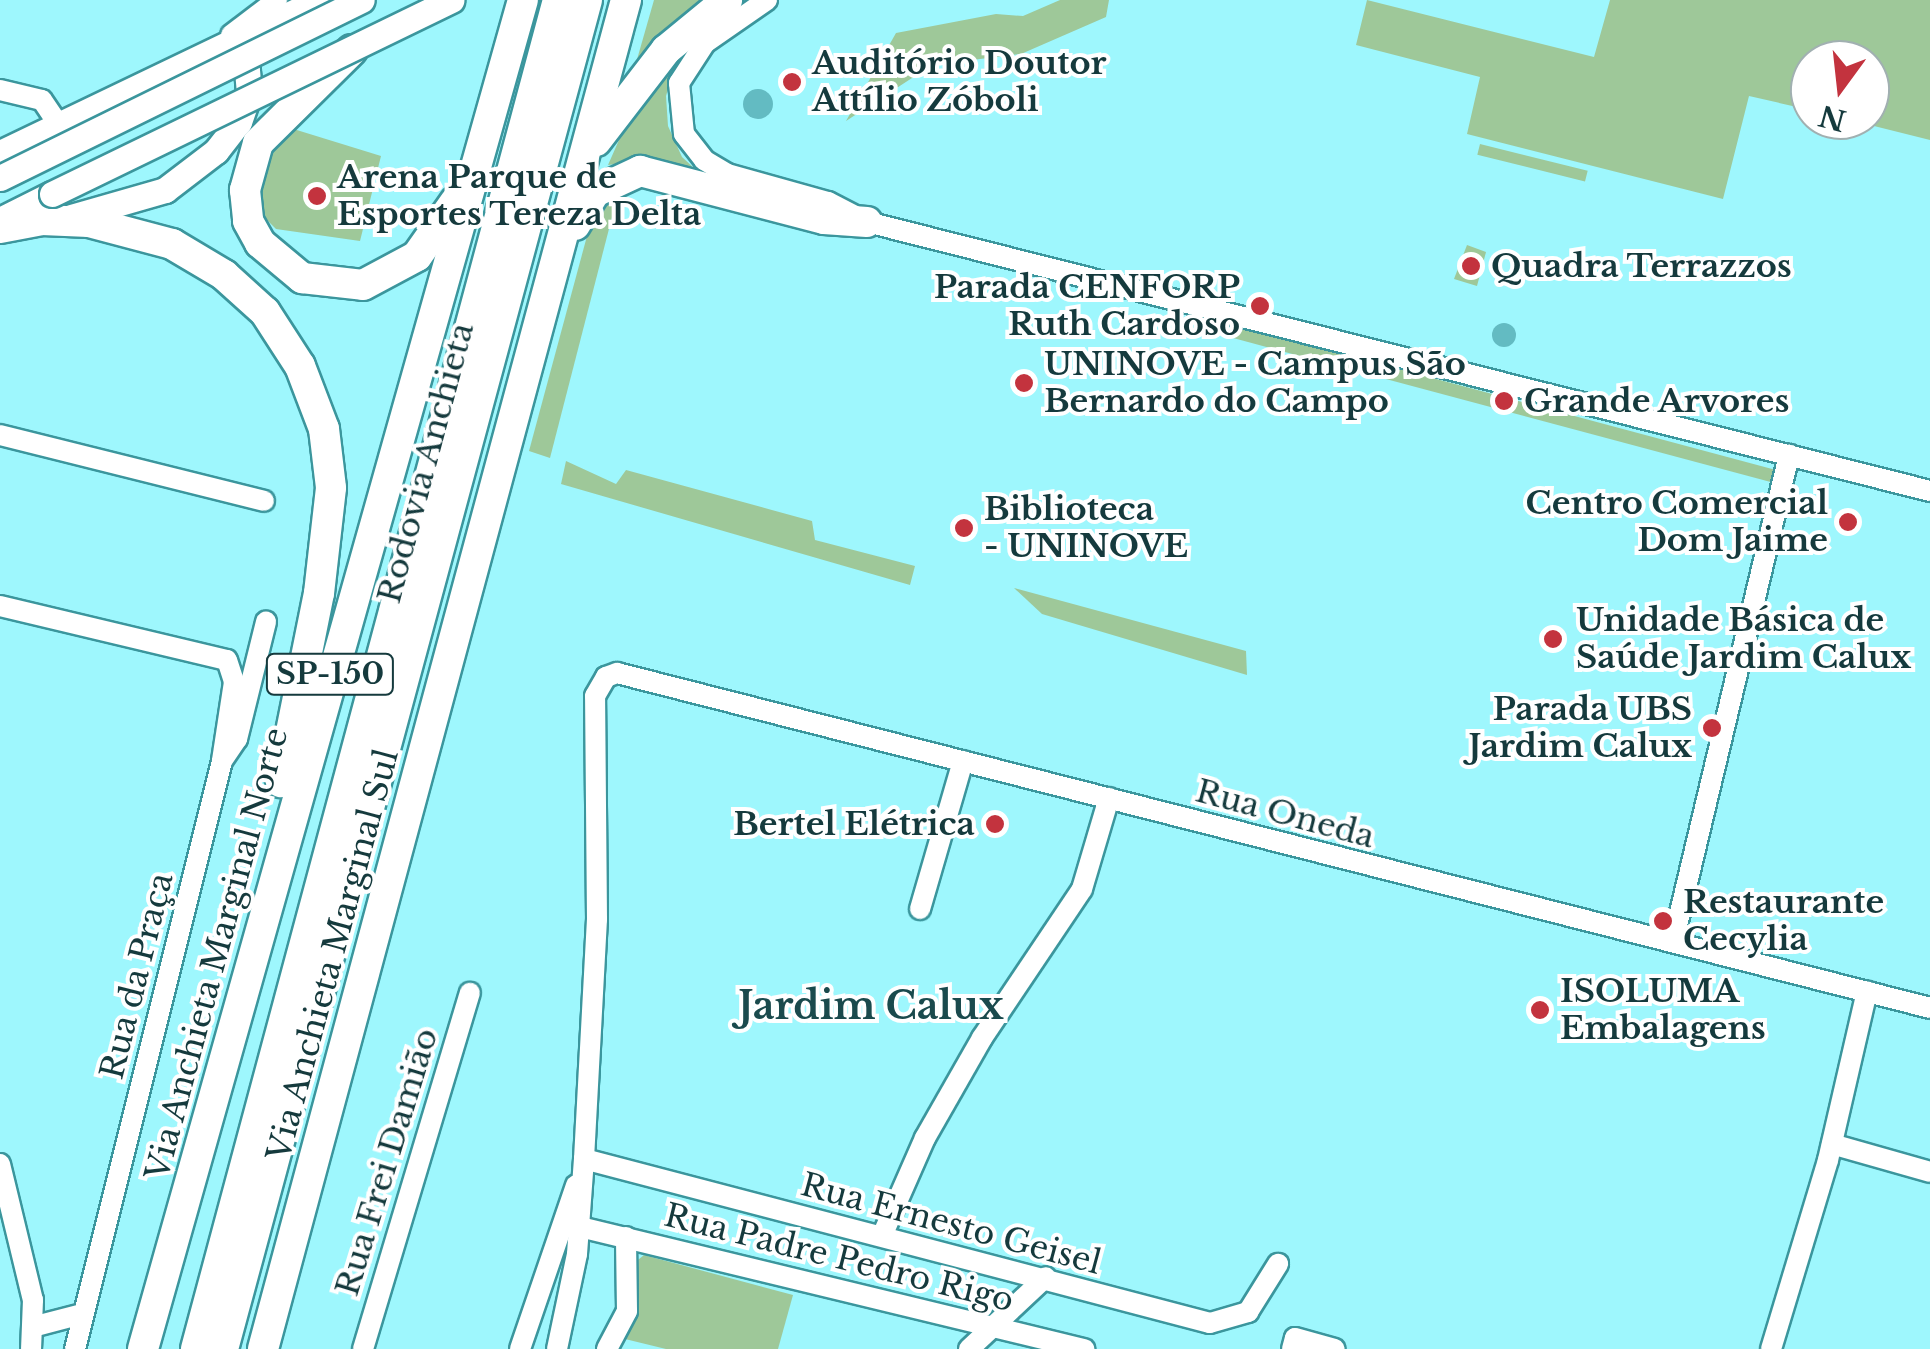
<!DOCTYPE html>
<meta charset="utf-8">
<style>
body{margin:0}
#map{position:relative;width:1930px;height:1349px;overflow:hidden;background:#9ef7fd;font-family:"Libre Baskerville",serif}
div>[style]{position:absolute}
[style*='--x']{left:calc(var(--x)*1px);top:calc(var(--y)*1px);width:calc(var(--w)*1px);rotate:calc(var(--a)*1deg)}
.green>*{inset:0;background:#9ec899;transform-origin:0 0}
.water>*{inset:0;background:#63bbc2}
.round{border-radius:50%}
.roads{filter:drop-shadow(2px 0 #3b969d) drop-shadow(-2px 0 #3b969d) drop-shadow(0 2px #3b969d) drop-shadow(0 -2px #3b969d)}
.minor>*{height:20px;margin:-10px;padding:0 10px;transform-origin:10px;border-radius:10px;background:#fff}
.major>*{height:25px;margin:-12.5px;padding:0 12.5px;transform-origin:12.5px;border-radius:12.5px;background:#fff}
.highway>*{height:30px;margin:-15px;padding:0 15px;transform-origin:15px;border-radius:15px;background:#fff}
.bridges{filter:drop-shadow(2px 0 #3b969d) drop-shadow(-2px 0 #3b969d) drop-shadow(0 2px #3b969d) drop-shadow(0 -2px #3b969d)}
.major-bridge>*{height:25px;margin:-12.5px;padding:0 12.5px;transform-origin:12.5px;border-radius:12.5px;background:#fff}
.dots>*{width:28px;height:28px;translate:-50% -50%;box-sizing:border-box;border:5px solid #fff;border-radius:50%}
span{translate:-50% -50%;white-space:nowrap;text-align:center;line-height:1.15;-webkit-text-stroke:8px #fff;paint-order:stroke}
.shield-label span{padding:2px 8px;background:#fff;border:2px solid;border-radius:8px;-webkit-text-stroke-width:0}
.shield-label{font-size:30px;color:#153a3d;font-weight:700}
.poi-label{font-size:32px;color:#153a3d;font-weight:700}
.left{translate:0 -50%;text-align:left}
.right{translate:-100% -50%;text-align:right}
.street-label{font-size:32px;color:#153a3d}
.quarter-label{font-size:38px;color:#1a4a4d;font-weight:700}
.north{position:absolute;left:1790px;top:40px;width:100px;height:100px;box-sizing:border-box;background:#fff;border:2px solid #a1b0b1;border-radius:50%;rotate:195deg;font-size:28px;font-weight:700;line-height:40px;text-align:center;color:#153a3d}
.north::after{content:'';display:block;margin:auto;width:35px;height:45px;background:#c3333e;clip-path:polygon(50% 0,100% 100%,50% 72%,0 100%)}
</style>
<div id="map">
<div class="green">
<div style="clip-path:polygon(654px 0,715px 0,634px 70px)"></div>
<div style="clip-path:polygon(1060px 0,1109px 0,1106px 17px,1021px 54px,932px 65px,846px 121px,896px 33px,996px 14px,1023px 16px)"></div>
<div style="clip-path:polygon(1367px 0,1594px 57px,1610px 0,1930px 0,1930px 140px,1850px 120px,1870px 120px,1870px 60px,1810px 60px,1810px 110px,1749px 96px,1723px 199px,1467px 134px,1480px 77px,1356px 45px)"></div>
<div style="clip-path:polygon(677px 60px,666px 96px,668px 126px,682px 157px,707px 180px,632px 162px,608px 165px,630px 115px)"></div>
<div style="clip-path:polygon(287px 127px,381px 156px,360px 241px,276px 229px,263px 216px,261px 176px)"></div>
<div style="left:1480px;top:144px;width:111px;height:11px;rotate:14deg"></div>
<div style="clip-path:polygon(619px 190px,550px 458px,529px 451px,597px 199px)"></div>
<div style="clip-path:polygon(1467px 245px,1486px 252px,1477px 286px,1454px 279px)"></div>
<div style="left:1231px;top:324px;width:567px;height:13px;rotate:15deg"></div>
<div style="clip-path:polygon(566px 461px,616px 484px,626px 470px,812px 521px,815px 540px,915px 566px,910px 585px,561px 484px)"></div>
<div style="clip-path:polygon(1014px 588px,1246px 651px,1247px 675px,1042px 614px)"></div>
<div style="clip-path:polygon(644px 1255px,793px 1295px,778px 1349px,666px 1349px,625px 1339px,633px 1264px)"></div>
</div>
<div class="water">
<div class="round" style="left:743px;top:89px;width:30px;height:30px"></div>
<div class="round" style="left:1492px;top:323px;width:24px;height:24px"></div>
</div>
<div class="roads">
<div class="minor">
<div style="--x:767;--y:0;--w:75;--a:145.3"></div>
<div style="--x:705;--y:43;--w:48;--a:123"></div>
<div style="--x:679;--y:83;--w:51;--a:84.4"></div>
<div style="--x:684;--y:134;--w:33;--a:52"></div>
<div style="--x:704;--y:160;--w:27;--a:31"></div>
<div style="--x:727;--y:174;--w:105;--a:15.5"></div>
<div style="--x:828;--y:202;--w:44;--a:27.1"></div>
<div style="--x:867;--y:222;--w:1097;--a:14.2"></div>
<div style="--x:231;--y:35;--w:58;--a:-37.3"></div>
<div style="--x:0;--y:90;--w:43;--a:13.4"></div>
<div style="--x:42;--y:100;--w:30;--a:56"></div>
<div style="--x:0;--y:435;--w:272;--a:14"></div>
<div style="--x:0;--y:606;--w:233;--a:13.4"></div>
<div style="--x:227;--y:660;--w:23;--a:72"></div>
<div style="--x:234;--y:682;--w:79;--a:98.7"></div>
<div style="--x:920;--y:909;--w:154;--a:-73.8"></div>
<div style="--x:1673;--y:942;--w:501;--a:-76.6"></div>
<div style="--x:1832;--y:1144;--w:102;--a:15.9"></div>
<div style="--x:584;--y:1159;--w:647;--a:14.68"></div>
<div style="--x:1210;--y:1323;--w:40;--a:-16"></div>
<div style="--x:1248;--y:1312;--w:57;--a:-58"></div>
<div style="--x:0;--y:1164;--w:140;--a:76.4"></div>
<div style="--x:33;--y:1300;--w:49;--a:92.3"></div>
<div style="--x:580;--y:1227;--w:519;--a:13.61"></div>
<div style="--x:882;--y:1236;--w:107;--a:-66.3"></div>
<div style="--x:925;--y:1138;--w:115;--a:-60.3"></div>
<div style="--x:982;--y:1038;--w:179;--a:-56.1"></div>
<div style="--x:1082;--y:889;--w:95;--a:-73.5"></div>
<div style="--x:36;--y:1326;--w:48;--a:-14.6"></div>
<div style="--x:75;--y:1349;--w:606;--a:-75.96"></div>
<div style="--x:222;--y:761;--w:27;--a:-56"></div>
<div style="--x:237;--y:739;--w:121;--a:-76.1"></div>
<div style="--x:363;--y:1349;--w:372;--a:-73.3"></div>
<div style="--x:520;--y:1349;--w:173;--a:-71.1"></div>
<div style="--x:557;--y:1349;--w:97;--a:-78.1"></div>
<div style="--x:577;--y:1254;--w:95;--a:-85.8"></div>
<div style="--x:584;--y:1159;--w:240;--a:-86.9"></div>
<div style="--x:597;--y:919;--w:223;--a:-90.5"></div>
<div style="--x:595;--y:696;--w:22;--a:-60"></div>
<div style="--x:606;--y:677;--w:12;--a:-20"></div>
<div style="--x:617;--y:673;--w:1355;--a:14.31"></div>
<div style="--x:607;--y:1349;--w:43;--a:-62.2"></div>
<div style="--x:627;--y:1311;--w:74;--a:-90.8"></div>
<div style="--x:969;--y:1349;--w:105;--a:-43.1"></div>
<div style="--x:1292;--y:1349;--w:11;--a:-75"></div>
<div style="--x:1295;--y:1338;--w:41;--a:15.4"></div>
<div style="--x:1771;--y:1349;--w:197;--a:-73.2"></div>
<div style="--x:1828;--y:1160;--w:173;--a:-77"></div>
</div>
<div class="major">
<div style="--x:0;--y:153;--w:355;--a:-25.6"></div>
<div style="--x:71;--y:217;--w:98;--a:-16"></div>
<div style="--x:165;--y:190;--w:64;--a:-37.4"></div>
<div style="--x:216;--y:151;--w:37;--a:-52"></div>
<div style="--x:239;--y:122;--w:31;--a:-71"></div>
<div style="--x:249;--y:93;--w:22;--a:-95"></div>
<div style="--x:247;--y:71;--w:32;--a:-134"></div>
<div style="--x:0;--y:220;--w:58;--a:-26.6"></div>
</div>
<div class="highway">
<div style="--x:352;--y:50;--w:132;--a:135.3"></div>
<div style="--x:258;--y:143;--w:49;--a:105.5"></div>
<div style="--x:245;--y:190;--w:31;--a:84"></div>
<div style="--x:248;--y:221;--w:25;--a:61"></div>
<div style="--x:260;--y:243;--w:55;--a:39.8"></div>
<div style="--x:302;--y:278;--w:61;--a:6.5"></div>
<div style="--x:363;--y:285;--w:61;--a:-28.2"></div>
<div style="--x:417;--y:256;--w:66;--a:-54.9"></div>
<div style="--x:596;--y:141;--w:115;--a:-52.4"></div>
<div style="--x:666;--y:50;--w:79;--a:-39.3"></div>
<div style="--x:575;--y:225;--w:39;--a:-59"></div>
<div style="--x:595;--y:192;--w:50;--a:-25"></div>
<div style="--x:640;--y:171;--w:190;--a:14.6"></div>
<div style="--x:824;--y:219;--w:43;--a:4"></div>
<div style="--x:0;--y:228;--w:43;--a:-10.8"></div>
<div style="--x:42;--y:220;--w:47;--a:2.4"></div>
<div style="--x:89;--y:222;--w:86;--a:14.8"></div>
<div style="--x:172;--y:244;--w:61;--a:30.8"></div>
<div style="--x:224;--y:275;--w:55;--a:42.1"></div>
<div style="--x:265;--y:312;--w:64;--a:57.1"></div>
<div style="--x:300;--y:366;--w:67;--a:69.1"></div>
<div style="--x:324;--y:429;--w:59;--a:83.2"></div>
<div style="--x:331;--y:488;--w:106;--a:96.5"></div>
<div style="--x:319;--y:593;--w:193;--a:101.4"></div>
<div style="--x:143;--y:1349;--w:1401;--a:-74.27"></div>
<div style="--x:196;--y:1349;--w:1397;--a:-74.98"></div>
<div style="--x:223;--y:1349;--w:1397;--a:-74.9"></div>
<div style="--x:263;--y:1349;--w:1397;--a:-74.94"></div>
</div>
</div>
<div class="bridges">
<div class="major-bridge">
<div style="--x:0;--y:178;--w:403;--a:-26.2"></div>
<div style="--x:52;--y:194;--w:444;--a:-25.9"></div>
</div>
</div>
<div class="dots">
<div style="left:792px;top:82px;background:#c3333e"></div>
<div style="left:317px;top:196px;background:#c3333e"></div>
<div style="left:1471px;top:266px;background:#c3333e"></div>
<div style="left:1260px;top:306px;background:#c3333e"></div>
<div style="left:1024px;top:383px;background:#c3333e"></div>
<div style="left:1504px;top:401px;background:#c3333e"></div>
<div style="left:1848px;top:522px;background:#c3333e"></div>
<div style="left:964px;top:528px;background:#c3333e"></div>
<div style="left:1553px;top:639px;background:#c3333e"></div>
<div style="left:1712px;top:728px;background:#c3333e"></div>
<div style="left:995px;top:824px;background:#c3333e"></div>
<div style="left:1663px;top:921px;background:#c3333e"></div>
<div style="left:1540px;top:1010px;background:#c3333e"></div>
</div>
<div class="shield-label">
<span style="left:330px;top:674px">SP-150</span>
</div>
<div class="poi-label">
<span class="left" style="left:812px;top:82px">Auditório Doutor<br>Attílio Zóboli</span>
<span class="left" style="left:337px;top:196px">Arena Parque de<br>Esportes Tereza Delta</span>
<span class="left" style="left:1491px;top:266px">Quadra Terrazzos</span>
<span class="right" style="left:1240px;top:306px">Parada CENFORP<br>Ruth Cardoso</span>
<span class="left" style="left:1044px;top:383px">UNINOVE - Campus São<br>Bernardo do Campo</span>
<span class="left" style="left:1524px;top:401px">Grande Arvores</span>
<span class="right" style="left:1828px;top:522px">Centro Comercial<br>Dom Jaime</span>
<span class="left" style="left:984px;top:528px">Biblioteca<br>- UNINOVE</span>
<span class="left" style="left:1576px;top:639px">Unidade Básica de<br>Saúde Jardim Calux</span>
<span class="right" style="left:1692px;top:728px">Parada UBS<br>Jardim Calux</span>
<span class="right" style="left:975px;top:824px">Bertel Elétrica</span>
<span class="left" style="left:1683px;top:921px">Restaurante<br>Cecylia</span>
<span class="left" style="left:1560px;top:1010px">ISOLUMA<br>Embalagens</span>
</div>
<div class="street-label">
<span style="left:426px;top:463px;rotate:-75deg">Rodovia Anchieta</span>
<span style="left:1285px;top:814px;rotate:15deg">Rua Oneda</span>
<span style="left:217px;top:954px;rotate:-75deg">Via Anchieta Marginal Norte</span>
<span style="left:333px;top:955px;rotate:-75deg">Via Anchieta Marginal Sul</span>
<span style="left:137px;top:976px;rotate:-76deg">Rua da Praça</span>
<span style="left:387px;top:1162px;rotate:-73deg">Rua Frei Damião</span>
<span style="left:951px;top:1224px;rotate:15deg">Rua Ernesto Geisel</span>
<span style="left:839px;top:1258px;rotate:14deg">Rua Padre Pedro Rigo</span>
</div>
<div class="quarter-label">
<span style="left:871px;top:1006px">Jardim Calux</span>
</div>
<div class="north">N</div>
</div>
